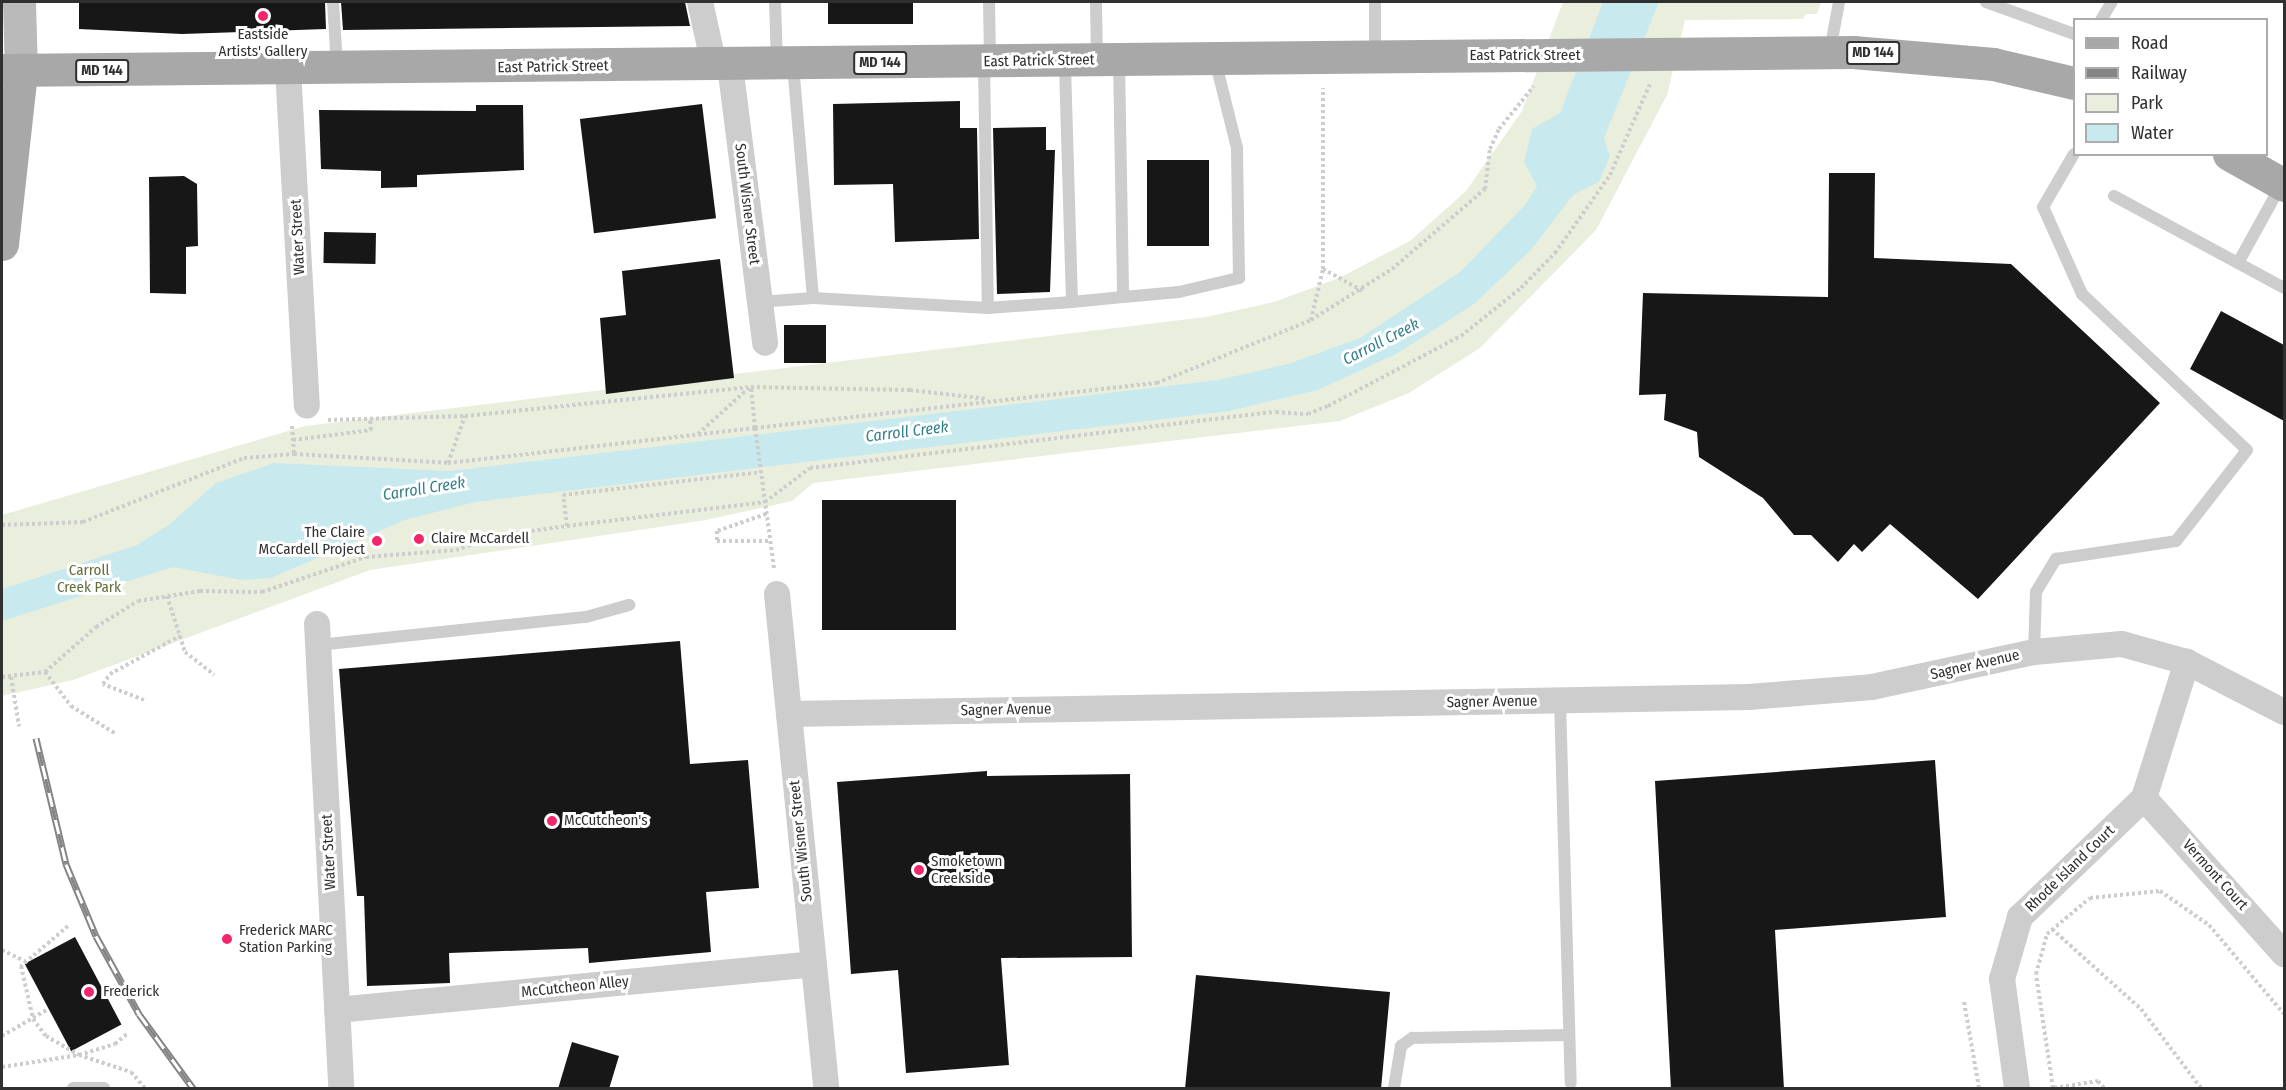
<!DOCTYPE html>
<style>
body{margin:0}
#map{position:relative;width:2286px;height:1090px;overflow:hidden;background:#fff;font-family:"Fira Sans Condensed",sans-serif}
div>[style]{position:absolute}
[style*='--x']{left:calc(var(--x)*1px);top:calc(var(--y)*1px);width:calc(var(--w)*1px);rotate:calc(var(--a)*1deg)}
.green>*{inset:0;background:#eaeedd}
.water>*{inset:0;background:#c8eaef}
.building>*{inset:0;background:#171717;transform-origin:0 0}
.path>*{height:4px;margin-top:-2px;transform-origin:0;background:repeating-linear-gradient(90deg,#cdcdcd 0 3px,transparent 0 6px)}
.lane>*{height:12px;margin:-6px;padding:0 6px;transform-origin:6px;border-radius:6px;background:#cdcdcd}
.street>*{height:26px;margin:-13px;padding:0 13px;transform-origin:13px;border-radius:13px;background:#cdcdcd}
.secondary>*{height:33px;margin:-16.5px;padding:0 16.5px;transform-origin:16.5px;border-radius:16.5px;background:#bababa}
.primary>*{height:33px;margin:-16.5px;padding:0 16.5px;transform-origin:16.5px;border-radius:16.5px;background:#a8a8a8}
.rail>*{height:7px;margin-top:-3.5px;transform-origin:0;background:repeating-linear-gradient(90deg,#fff 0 14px,#858585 0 28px);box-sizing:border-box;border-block:2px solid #858585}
.dots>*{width:16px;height:16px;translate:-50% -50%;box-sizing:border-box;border:3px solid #fff;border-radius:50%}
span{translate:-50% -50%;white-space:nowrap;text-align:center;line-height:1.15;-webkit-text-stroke:6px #fff;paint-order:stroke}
.shield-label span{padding:2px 4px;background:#fff;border:2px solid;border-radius:4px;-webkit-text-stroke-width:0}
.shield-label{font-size:14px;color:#303030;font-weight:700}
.poi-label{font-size:15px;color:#303030}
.right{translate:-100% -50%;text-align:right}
.left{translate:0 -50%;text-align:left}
.street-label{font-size:15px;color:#303030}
.park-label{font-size:15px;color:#607039}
.water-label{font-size:16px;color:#33808b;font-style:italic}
.frame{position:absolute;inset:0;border:3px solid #303030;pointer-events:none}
.legend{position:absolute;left:2073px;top:18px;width:195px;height:138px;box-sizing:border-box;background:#fff;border:2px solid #acacac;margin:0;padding:8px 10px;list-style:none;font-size:18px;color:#303030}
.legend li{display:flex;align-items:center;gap:12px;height:30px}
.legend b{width:30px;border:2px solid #acacac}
</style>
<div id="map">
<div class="green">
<div style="clip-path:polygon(1563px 2px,1821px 2px,1817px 14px,1806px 14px,1803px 19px,1685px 20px,1667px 95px,1596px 230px,1480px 348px,1409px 393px,1340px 421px,813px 483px,792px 501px,706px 520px,370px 570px,73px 680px,2px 696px,2px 515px,305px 426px,1206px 317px,1274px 302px,1339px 278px,1410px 241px,1466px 191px,1522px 111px)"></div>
</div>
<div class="water">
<div style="clip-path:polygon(1603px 2px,1659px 2px,1604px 138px,1610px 156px,1599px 182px,1573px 195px,1531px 250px,1474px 304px,1398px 353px,1318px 390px,1229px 411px,475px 502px,405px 520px,271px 578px,241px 580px,173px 567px,2px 621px,2px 589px,137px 545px,170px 524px,216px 483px,274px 463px,450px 471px,1218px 380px,1288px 364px,1360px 338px,1460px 272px,1525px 205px,1537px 186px,1524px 162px,1532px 129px,1560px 113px)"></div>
</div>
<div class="building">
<div style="clip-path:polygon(79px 2px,325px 2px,326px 29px,182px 34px,79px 29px)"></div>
<div style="clip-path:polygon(341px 2px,685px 2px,690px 26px,343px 30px)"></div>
<div style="left:828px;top:2px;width:85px;height:22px"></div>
<div style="clip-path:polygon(960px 101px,960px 128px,977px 128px,979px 239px,895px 242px,893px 184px,834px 185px,833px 104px)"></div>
<div style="left:702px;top:104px;width:115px;height:123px;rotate:83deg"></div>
<div style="clip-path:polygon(476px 105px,523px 105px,524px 170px,417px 175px,417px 187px,381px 188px,381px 171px,321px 169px,319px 110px,476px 111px)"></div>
<div style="clip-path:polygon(1046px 127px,1046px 150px,1055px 150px,1050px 292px,997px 294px,993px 128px)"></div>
<div style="left:1147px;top:160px;width:62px;height:86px"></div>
<div style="clip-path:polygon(1829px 173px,1875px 173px,1874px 258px,2011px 264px,2160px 403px,1978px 599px,1890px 524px,1862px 552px,1854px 544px,1838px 562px,1811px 535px,1794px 535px,1763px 498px,1699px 457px,1697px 432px,1664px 420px,1666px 394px,1639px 395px,1643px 293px,1828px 297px)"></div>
<div style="clip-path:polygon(184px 176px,197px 184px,198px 246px,186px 247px,186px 294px,150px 293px,149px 177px)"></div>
<div style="left:324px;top:232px;width:52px;height:31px;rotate:1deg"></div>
<div style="clip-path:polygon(720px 259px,734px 378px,606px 394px,600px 318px,626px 315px,622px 271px)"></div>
<div style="clip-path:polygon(2221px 311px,2284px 345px,2284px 421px,2190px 369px)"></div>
<div style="left:826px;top:325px;width:38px;height:42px;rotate:90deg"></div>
<div style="left:956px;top:500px;width:130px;height:134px;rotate:90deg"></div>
<div style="clip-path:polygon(680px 641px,690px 764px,748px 760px,759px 888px,706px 892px,711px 952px,589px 963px,588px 948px,449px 953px,450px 983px,367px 986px,364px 896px,357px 896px,339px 669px)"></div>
<div style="clip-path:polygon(1935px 760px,1946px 917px,1775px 930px,1784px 1089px,1671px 1089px,1655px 781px)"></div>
<div style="clip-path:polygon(987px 771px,987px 776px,1130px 774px,1132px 957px,1001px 958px,1009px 1065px,906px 1073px,898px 970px,851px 974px,837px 782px)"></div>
<div style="left:75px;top:937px;width:99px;height:57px;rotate:62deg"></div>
<div style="clip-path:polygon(1196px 975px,1390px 992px,1381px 1089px,1185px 1089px)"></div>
<div style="clip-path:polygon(572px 1042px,619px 1056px,609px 1089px,558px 1089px)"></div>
</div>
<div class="path">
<div style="--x:1323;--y:269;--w:46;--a:28.8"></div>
<div style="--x:1311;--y:320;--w:52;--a:-76.8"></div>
<div style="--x:1323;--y:269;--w:181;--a:-90"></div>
<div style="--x:328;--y:420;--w:137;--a:-1.7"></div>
<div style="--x:465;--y:416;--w:287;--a:-5.8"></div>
<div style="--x:751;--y:387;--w:159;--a:1.1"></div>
<div style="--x:910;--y:390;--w:78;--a:6.7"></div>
<div style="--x:292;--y:426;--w:28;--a:86"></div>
<div style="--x:698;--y:434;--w:70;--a:-42.1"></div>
<div style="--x:293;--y:440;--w:79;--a:-7.3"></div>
<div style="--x:371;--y:430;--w:10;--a:-96"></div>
<div style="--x:448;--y:463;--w:50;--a:-70.1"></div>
<div style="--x:766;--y:514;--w:52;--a:160.9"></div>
<div style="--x:717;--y:531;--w:10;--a:90"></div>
<div style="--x:717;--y:541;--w:53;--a:0"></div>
<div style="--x:2;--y:525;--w:81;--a:-2.1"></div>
<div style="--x:83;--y:522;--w:173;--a:-21.7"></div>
<div style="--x:244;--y:458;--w:50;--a:-4.6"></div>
<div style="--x:294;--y:454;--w:154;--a:3.3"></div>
<div style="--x:448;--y:463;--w:309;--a:-6.5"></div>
<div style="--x:755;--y:428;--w:41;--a:-95.6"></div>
<div style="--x:567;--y:526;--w:199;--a:-6.9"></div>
<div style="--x:765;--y:502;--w:56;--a:-37.1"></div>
<div style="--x:810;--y:468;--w:469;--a:-6.9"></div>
<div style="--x:1276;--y:412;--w:32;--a:4"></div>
<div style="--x:1308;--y:414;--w:22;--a:-22"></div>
<div style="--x:1328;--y:406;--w:150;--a:-27.8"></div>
<div style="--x:1461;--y:336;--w:77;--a:-38.7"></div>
<div style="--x:1521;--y:288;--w:49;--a:-45.8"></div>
<div style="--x:1555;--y:253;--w:95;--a:-54.8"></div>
<div style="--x:1610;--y:175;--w:99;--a:-66.3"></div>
<div style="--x:774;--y:568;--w:141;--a:-97.7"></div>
<div style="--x:755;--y:428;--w:405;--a:-6.4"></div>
<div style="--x:1157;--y:383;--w:166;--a:-22.2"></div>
<div style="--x:1311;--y:320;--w:96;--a:-32.2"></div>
<div style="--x:1392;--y:269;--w:123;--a:-40.7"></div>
<div style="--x:1485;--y:189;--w:40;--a:-82.9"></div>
<div style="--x:1490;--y:149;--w:22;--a:-66"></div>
<div style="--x:1499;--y:129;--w:55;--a:-50.9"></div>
<div style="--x:167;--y:596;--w:59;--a:72.2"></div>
<div style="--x:185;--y:652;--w:37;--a:38"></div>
<div style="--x:45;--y:672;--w:43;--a:52.6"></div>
<div style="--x:71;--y:706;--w:53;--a:31.9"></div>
<div style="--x:2;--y:677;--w:43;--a:-6.6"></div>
<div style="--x:45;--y:672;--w:68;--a:-41.4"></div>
<div style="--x:96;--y:627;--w:49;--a:-31.8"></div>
<div style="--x:138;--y:601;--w:63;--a:-9.2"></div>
<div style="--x:200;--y:591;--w:62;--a:0.9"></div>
<div style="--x:262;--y:592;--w:110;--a:-18.6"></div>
<div style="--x:366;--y:557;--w:90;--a:-4.4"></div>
<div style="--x:456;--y:550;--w:42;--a:-19.3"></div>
<div style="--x:496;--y:536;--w:72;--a:-8"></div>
<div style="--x:567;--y:526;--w:31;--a:-97"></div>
<div style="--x:563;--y:495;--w:199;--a:-6.6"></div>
<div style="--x:11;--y:677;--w:50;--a:80.7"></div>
<div style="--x:144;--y:700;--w:44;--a:-158.7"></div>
<div style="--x:103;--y:684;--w:12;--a:-55"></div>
<div style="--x:110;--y:674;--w:80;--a:-28.5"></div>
<div style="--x:68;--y:926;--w:62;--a:139.6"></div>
<div style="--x:21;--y:966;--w:54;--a:77.2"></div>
<div style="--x:33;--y:1019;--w:21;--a:53"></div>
<div style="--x:46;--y:1036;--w:38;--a:30"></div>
<div style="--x:79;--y:1055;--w:38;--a:-17"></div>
<div style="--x:115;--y:1044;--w:17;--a:-40"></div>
<div style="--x:2052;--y:929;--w:120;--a:42"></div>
<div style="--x:2141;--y:1009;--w:99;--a:52.8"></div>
<div style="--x:2;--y:950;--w:25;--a:26"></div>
<div style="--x:1964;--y:1002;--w:87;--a:80.1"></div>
<div style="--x:2;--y:1036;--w:53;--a:-30.4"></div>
<div style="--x:2;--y:1067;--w:78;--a:-8.9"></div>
<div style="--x:79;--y:1055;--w:55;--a:18.1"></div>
<div style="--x:131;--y:1072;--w:21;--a:49"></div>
<div style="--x:2053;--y:1088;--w:115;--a:-98.5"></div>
<div style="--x:2036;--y:974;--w:41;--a:-74.6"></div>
<div style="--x:2047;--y:934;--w:56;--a:-39.9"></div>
<div style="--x:2090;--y:898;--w:70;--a:-5.7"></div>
<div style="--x:2160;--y:891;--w:60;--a:34.8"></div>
<div style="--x:2209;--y:925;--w:116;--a:49.9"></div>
<div style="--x:2054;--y:1088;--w:45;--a:-9"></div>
<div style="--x:2098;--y:1081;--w:9;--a:49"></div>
</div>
<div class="lane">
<div style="--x:333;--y:2;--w:63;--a:86.4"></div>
<div style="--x:775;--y:2;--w:61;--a:88.1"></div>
<div style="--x:989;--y:2;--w:56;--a:89"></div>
<div style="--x:1096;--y:2;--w:55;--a:89"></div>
<div style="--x:1986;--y:2;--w:94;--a:20"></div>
<div style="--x:2101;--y:20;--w:21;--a:-59"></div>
<div style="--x:1830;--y:51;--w:50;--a:-79.6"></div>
<div style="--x:1375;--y:56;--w:54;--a:-90"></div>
<div style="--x:1119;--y:61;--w:236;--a:89"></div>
<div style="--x:1123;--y:297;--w:56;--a:-5.1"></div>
<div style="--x:1179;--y:292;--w:62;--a:-13.1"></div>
<div style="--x:1239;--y:278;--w:130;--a:-90.9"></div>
<div style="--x:1237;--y:148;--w:91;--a:-104"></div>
<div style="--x:984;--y:62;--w:246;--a:89.1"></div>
<div style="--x:988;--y:308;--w:84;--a:-4.1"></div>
<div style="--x:1072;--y:302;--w:240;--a:-91.7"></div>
<div style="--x:2114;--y:196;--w:141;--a:28.4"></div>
<div style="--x:2238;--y:263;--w:89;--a:-61.1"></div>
<div style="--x:2238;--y:263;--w:52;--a:28.5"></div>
<div style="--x:813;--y:298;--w:175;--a:3.3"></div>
<div style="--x:760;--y:302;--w:53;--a:-4.3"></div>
<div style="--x:813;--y:298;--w:235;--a:-94.9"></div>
<div style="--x:1072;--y:302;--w:51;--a:-5.6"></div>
<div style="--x:318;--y:645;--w:269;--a:-6"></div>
<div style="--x:586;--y:617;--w:45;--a:-15.6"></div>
<div style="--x:2034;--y:652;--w:60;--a:-88.1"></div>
<div style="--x:2036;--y:592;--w:39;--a:-59"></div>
<div style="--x:2056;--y:559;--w:121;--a:-8.5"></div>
<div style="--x:2176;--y:541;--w:115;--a:-52"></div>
<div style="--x:2247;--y:450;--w:227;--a:-136.6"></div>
<div style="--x:2082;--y:294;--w:95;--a:-114.1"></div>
<div style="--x:2043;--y:207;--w:61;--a:-59.7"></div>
<div style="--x:1560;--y:700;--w:383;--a:88.4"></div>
<div style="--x:73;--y:1088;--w:31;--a:0"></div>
<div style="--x:1394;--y:1088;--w:43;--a:-80.5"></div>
<div style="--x:1401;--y:1046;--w:14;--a:-36"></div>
<div style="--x:1412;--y:1038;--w:157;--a:-1.1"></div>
</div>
<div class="street">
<div style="--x:700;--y:2;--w:65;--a:77.5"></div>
<div style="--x:730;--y:65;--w:280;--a:82.8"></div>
<div style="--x:288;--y:69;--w:337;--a:86.8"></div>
<div style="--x:777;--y:594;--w:496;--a:84.3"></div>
<div style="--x:317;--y:624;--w:465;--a:87"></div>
<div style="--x:789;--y:714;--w:960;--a:-1.01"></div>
<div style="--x:1749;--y:697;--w:123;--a:-4.6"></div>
<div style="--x:1872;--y:687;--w:166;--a:-12.2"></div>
<div style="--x:2034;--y:652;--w:88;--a:-5.2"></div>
<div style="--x:2122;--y:644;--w:67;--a:15.5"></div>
<div style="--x:2187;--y:662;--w:109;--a:27.3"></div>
<div style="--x:2144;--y:798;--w:210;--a:48.1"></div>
<div style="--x:337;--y:1010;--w:478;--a:-5.5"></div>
<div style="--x:2017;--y:1088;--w:110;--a:-97.8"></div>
<div style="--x:2002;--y:979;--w:65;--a:-73.8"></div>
<div style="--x:2020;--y:917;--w:172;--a:-43.8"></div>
<div style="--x:2144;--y:798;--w:143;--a:-72.5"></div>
</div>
<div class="secondary">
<div style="--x:19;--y:2;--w:70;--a:88.4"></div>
</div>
<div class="primary">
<div style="--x:2;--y:70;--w:1851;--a:-0.56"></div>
<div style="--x:1853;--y:52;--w:141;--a:4.9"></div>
<div style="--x:1993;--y:64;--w:83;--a:13.2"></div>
<div style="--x:2229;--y:154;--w:63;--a:29.4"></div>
<div style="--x:2;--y:244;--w:173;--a:-83.7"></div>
</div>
<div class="rail">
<div style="--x:36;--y:738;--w:130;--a:76.6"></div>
<div style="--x:66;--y:864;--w:78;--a:67.4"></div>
<div style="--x:96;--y:936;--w:89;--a:61.1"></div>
<div style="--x:139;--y:1014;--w:92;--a:53.9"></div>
</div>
<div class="dots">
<div style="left:263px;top:16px;background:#f32669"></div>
<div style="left:419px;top:539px;background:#f32669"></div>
<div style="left:377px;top:541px;background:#f32669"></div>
<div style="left:552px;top:821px;background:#f32669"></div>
<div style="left:919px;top:870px;background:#f32669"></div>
<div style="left:227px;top:939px;background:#f32669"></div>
<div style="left:89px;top:992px;background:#f32669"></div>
</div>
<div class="shield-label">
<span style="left:1873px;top:53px">MD 144</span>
<span style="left:880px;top:63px">MD 144</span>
<span style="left:102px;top:71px">MD 144</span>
</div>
<div class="poi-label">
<span style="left:263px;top:43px">Eastside<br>Artists' Gallery</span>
<span class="right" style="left:365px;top:541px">The Claire<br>McCardell Project</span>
<span class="left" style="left:431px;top:539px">Claire McCardell</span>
<span class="left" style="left:564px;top:821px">McCutcheon's</span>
<span class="left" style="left:931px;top:870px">Smoketown<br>Creekside</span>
<span class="left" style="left:239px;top:939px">Frederick MARC<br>Station Parking</span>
<span class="left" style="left:103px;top:992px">Frederick</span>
</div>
<div class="street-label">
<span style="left:1525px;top:56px">East Patrick Street</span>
<span style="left:1039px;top:61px;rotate:-1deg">East Patrick Street</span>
<span style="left:553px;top:67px;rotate:-1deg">East Patrick Street</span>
<span style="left:747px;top:204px;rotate:83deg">South Wisner Street</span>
<span style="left:298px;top:237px;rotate:-93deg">Water Street</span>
<span style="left:1975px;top:665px;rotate:-13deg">Sagner Avenue</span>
<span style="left:1492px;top:702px;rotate:-1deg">Sagner Avenue</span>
<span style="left:1006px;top:710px;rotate:-1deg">Sagner Avenue</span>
<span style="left:801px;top:841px;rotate:-96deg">South Wisner Street</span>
<span style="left:329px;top:852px;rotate:-93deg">Water Street</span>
<span style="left:2070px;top:869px;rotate:-44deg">Rhode Island Court</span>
<span style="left:2215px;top:875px;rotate:48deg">Vermont Court</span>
<span style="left:575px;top:987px;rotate:-6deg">McCutcheon Alley</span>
</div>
<div class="park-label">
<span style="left:89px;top:579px">Carroll<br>Creek Park</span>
</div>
<div class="water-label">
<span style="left:1381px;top:342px;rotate:-27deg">Carroll Creek</span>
<span style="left:907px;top:432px;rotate:-7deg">Carroll Creek</span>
<span style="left:424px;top:489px;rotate:-9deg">Carroll Creek</span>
</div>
<div class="frame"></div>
<ul class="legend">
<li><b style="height:8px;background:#a8a8a8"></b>Road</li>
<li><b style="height:8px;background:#858585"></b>Railway</li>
<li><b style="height:16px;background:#eaeedd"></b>Park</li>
<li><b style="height:16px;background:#c8eaef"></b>Water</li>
</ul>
</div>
